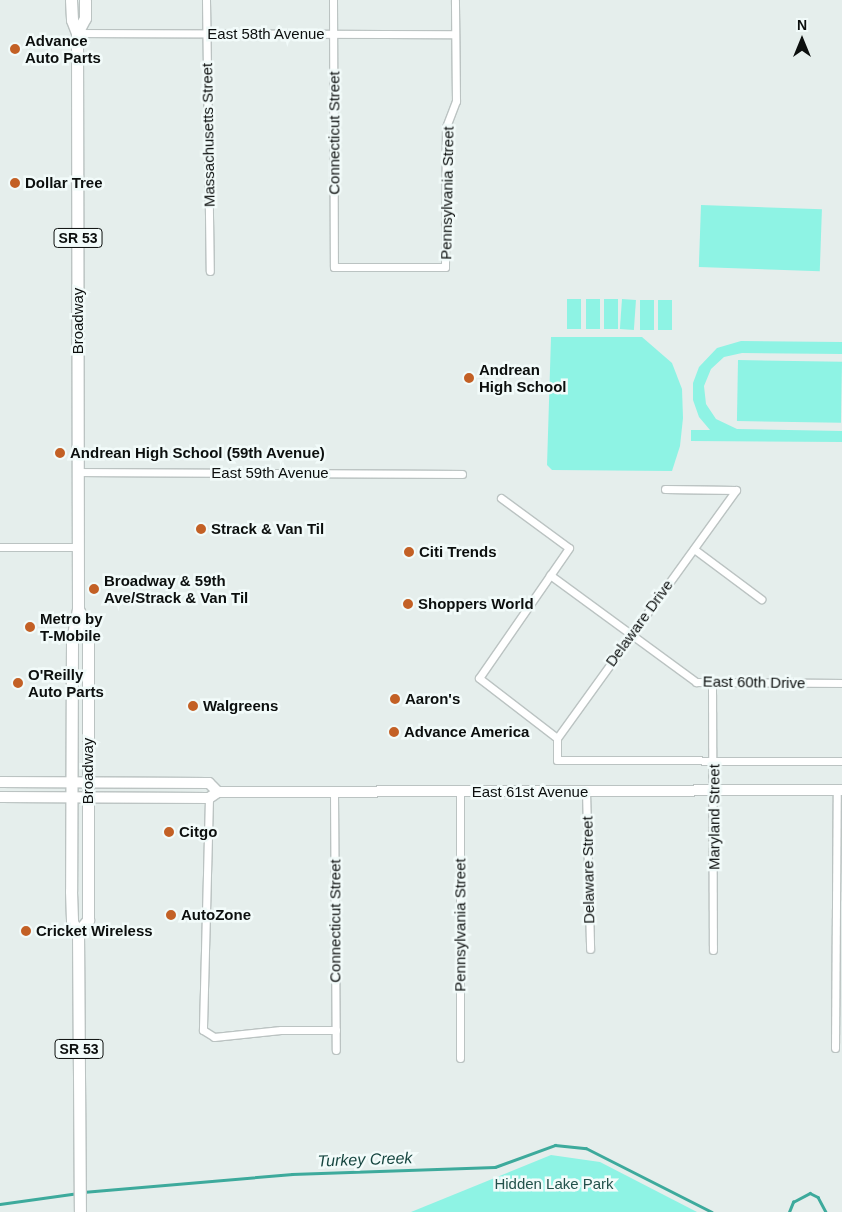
<!DOCTYPE html>
<style>
body{margin:0}
#map{position:relative;width:842px;height:1212px;overflow:hidden;background:#e5eeec;font-family:Arial,sans-serif}
div>[style]{position:absolute}
[style*='--x']{left:calc(var(--x)*1px);top:calc(var(--y)*1px);width:calc(var(--w)*1px);rotate:calc(var(--a)*1deg)}
.green>*{inset:0;background:#8ef3e4;transform-origin:0 0}
.stream>*{height:2.5px;margin:-1.25px;padding:0 1.25px;transform-origin:1.25px;border-radius:1.25px;background:#3daa9c}
.roads{filter:drop-shadow(1px 0 #bbc3c2) drop-shadow(-1px 0 #bbc3c2) drop-shadow(0 1px #bbc3c2) drop-shadow(0 -1px #bbc3c2)}
.minor>*{height:7px;margin:-3.5px;padding:0 3.5px;transform-origin:3.5px;border-radius:3.5px;background:#fff}
.secondary>*{height:10px;margin:-5px;padding:0 5px;transform-origin:5px;border-radius:5px;background:#fff}
.primary>*{height:11px;margin:-5.5px;padding:0 5.5px;transform-origin:5.5px;border-radius:5.5px;background:#fff}
.dots>*{width:14px;height:14px;translate:-50% -50%;box-sizing:border-box;border:2px solid #f2fbfa;border-radius:50%}
span{translate:-50% -50%;white-space:nowrap;text-align:center;line-height:1.15;-webkit-text-stroke:5px #f2fbfa;paint-order:stroke}
.shield-label span{padding:1px 4px;background:#f2fbfa;border:1px solid;border-radius:4px;-webkit-text-stroke-width:0}
.shield-label{font-size:14px;color:#0c0f0e;font-weight:700}
.street-label{font-size:15px;color:#0c0f0e}
.poi-label{font-size:15px;color:#0c0f0e;font-weight:700}
.left{translate:0 -50%;text-align:left}
.park-label{font-size:15px;color:#23524b}
.water-label{font-size:16px;color:#174640;font-style:italic}
.north{position:absolute;left:777px;top:15px;width:50px;height:50px;-webkit-text-stroke:4px #f2fbfa;paint-order:stroke;rotate:0deg;font-size:14px;font-weight:700;line-height:20px;text-align:center;color:#0c0f0e}
.north::after{content:'';display:block;margin:auto;width:18px;height:22px;background:#0c0f0e;clip-path:polygon(50% 0,100% 100%,50% 72%,0 100%)}
</style>
<div id="map">
<div class="green">
<div style="left:701px;top:205px;width:121px;height:62px;rotate:2deg"></div>
<div style="left:567px;top:299px;width:14px;height:30px"></div>
<div style="left:586px;top:299px;width:14px;height:30px"></div>
<div style="left:604px;top:299px;width:14px;height:30px"></div>
<div style="left:622px;top:299px;width:14px;height:30px;rotate:4deg"></div>
<div style="left:640px;top:300px;width:14px;height:30px"></div>
<div style="left:658px;top:300px;width:14px;height:30px"></div>
<div style="clip-path:polygon(551px 337px,642px 337px,672px 363px,682px 389px,683px 418px,680px 446px,672px 471px,552px 470px,547px 465px)"></div>
<div style="clip-path:polygon(741px 341px,842px 342px,842px 354px,742px 353px,724px 357px,711px 369px,704px 386px,706px 404px,716px 419px,737px 429px,842px 431px,842px 442px,691px 441px,691px 430px,710px 430px,699px 417px,693px 400px,693px 383px,699px 367px,717px 348px)"></div>
<div style="left:738px;top:360px;width:104px;height:61px;rotate:1deg"></div>
<div style="clip-path:polygon(551px 1155px,600px 1162px,697px 1212px,411px 1212px)"></div>
</div>
<div class="stream">
<div style="--x:83;--y:1192;--w:210;--a:-4.9"></div>
<div style="--x:292;--y:1174;--w:203;--a:-2"></div>
<div style="--x:495;--y:1167;--w:64;--a:-20.1"></div>
<div style="--x:555;--y:1145;--w:31;--a:6"></div>
<div style="--x:586;--y:1148;--w:141;--a:26.9"></div>
<div style="--x:0;--y:1204;--w:79;--a:-8"></div>
<div style="--x:789;--y:1212;--w:11;--a:-68"></div>
<div style="--x:793;--y:1202;--w:19;--a:-28"></div>
<div style="--x:810;--y:1193;--w:9;--a:27"></div>
<div style="--x:818;--y:1197;--w:17;--a:62"></div>
</div>
<div class="roads">
<div class="minor">
<div style="--x:206;--y:0;--w:271;--a:89.2"></div>
<div style="--x:333;--y:0;--w:267;--a:89.8"></div>
<div style="--x:334;--y:267;--w:111;--a:0"></div>
<div style="--x:445;--y:267;--w:140;--a:-89.6"></div>
<div style="--x:446;--y:127;--w:28;--a:-69"></div>
<div style="--x:456;--y:101;--w:101;--a:-90.6"></div>
<div style="--x:77;--y:33;--w:378;--a:0.2"></div>
<div style="--x:78;--y:472;--w:384;--a:0.3"></div>
<div style="--x:665;--y:489;--w:71;--a:0.8"></div>
<div style="--x:736;--y:490;--w:306;--a:125.8"></div>
<div style="--x:557;--y:738;--w:22;--a:90"></div>
<div style="--x:557;--y:760;--w:285;--a:0.2"></div>
<div style="--x:501;--y:498;--w:84;--a:36.3"></div>
<div style="--x:569;--y:548;--w:158;--a:124.7"></div>
<div style="--x:479;--y:678;--w:98;--a:37.6"></div>
<div style="--x:0;--y:547;--w:78;--a:0"></div>
<div style="--x:694;--y:549;--w:84;--a:36.7"></div>
<div style="--x:550;--y:575;--w:181;--a:36.2"></div>
<div style="--x:696;--y:682;--w:146;--a:0.4"></div>
<div style="--x:712;--y:684;--w:266;--a:89.8"></div>
<div style="--x:586;--y:791;--w:158;--a:88.5"></div>
<div style="--x:334;--y:793;--w:257;--a:89.6"></div>
<div style="--x:209;--y:798;--w:232;--a:91.5"></div>
<div style="--x:203;--y:1030;--w:13;--a:32"></div>
<div style="--x:214;--y:1037;--w:67;--a:-6"></div>
<div style="--x:281;--y:1030;--w:55;--a:0"></div>
<div style="--x:835;--y:1048;--w:258;--a:-89.6"></div>
<div style="--x:460;--y:1058;--w:266;--a:-90"></div>
</div>
<div class="secondary">
<div style="--x:0;--y:782;--w:209;--a:0.3"></div>
<div style="--x:209;--y:783;--w:13;--a:45"></div>
<div style="--x:0;--y:797;--w:209;--a:0.3"></div>
<div style="--x:209;--y:798;--w:11;--a:-34"></div>
<div style="--x:218;--y:792;--w:624;--a:-0.18"></div>
</div>
<div class="primary">
<div style="--x:71;--y:0;--w:20;--a:87"></div>
<div style="--x:72;--y:20;--w:14;--a:69"></div>
<div style="--x:77;--y:33;--w:576;--a:89.9"></div>
<div style="--x:78;--y:609;--w:32;--a:101"></div>
<div style="--x:72;--y:640;--w:251;--a:90.2"></div>
<div style="--x:71;--y:891;--w:31;--a:88"></div>
<div style="--x:72;--y:922;--w:12;--a:59"></div>
<div style="--x:78;--y:932;--w:280;--a:89.6"></div>
<div style="--x:77;--y:33;--w:17;--a:-62"></div>
<div style="--x:85;--y:18;--w:18;--a:-90"></div>
<div style="--x:78;--y:932;--w:16;--a:-50"></div>
<div style="--x:88;--y:920;--w:280;--a:-90"></div>
<div style="--x:88;--y:640;--w:30;--a:-107"></div>
</div>
</div>
<div class="dots">
<div style="left:15px;top:49px;background:#c36025"></div>
<div style="left:15px;top:183px;background:#c36025"></div>
<div style="left:469px;top:378px;background:#c36025"></div>
<div style="left:60px;top:453px;background:#c36025"></div>
<div style="left:201px;top:529px;background:#c36025"></div>
<div style="left:409px;top:552px;background:#c36025"></div>
<div style="left:94px;top:589px;background:#c36025"></div>
<div style="left:408px;top:604px;background:#c36025"></div>
<div style="left:30px;top:627px;background:#c36025"></div>
<div style="left:18px;top:683px;background:#c36025"></div>
<div style="left:395px;top:699px;background:#c36025"></div>
<div style="left:193px;top:706px;background:#c36025"></div>
<div style="left:394px;top:732px;background:#c36025"></div>
<div style="left:169px;top:832px;background:#c36025"></div>
<div style="left:171px;top:915px;background:#c36025"></div>
<div style="left:26px;top:931px;background:#c36025"></div>
</div>
<div class="shield-label">
<span style="left:78px;top:238px">SR 53</span>
<span style="left:79px;top:1049px">SR 53</span>
</div>
<div class="street-label">
<span style="left:266px;top:34px">East 58th Avenue</span>
<span style="left:334px;top:133px;rotate:-90deg">Connecticut Street</span>
<span style="left:208px;top:135px;rotate:-91deg">Massachusetts Street</span>
<span style="left:447px;top:193px;rotate:-89deg">Pennsylvania Street</span>
<span style="left:78px;top:321px;rotate:-90deg">Broadway</span>
<span style="left:270px;top:473px">East 59th Avenue</span>
<span style="left:639px;top:623px;rotate:-54deg">Delaware Drive</span>
<span style="left:754px;top:682px;rotate:1deg">East 60th Drive</span>
<span style="left:88px;top:771px;rotate:-90deg">Broadway</span>
<span style="left:530px;top:792px">East 61st Avenue</span>
<span style="left:714px;top:817px;rotate:-90deg">Maryland Street</span>
<span style="left:588px;top:870px;rotate:-91deg">Delaware Street</span>
<span style="left:335px;top:921px;rotate:-90deg">Connecticut Street</span>
<span style="left:460px;top:925px;rotate:-90deg">Pennsylvania Street</span>
</div>
<div class="poi-label">
<span class="left" style="left:25px;top:49px">Advance<br>Auto Parts</span>
<span class="left" style="left:25px;top:183px">Dollar Tree</span>
<span class="left" style="left:479px;top:378px">Andrean<br>High School</span>
<span class="left" style="left:70px;top:453px">Andrean High School (59th Avenue)</span>
<span class="left" style="left:211px;top:529px">Strack &amp; Van Til</span>
<span class="left" style="left:419px;top:552px">Citi Trends</span>
<span class="left" style="left:104px;top:589px">Broadway &amp; 59th<br>Ave/Strack &amp; Van Til</span>
<span class="left" style="left:418px;top:604px">Shoppers World</span>
<span class="left" style="left:40px;top:627px">Metro by<br>T-Mobile</span>
<span class="left" style="left:28px;top:683px">O'Reilly<br>Auto Parts</span>
<span class="left" style="left:405px;top:699px">Aaron's</span>
<span class="left" style="left:203px;top:706px">Walgreens</span>
<span class="left" style="left:404px;top:732px">Advance America</span>
<span class="left" style="left:179px;top:832px">Citgo</span>
<span class="left" style="left:181px;top:915px">AutoZone</span>
<span class="left" style="left:36px;top:931px">Cricket Wireless</span>
</div>
<div class="park-label">
<span style="left:554px;top:1184px">Hidden Lake Park</span>
</div>
<div class="water-label">
<span style="left:365px;top:1160px;rotate:-2deg">Turkey Creek</span>
</div>
<div class="north">N</div>
</div>
